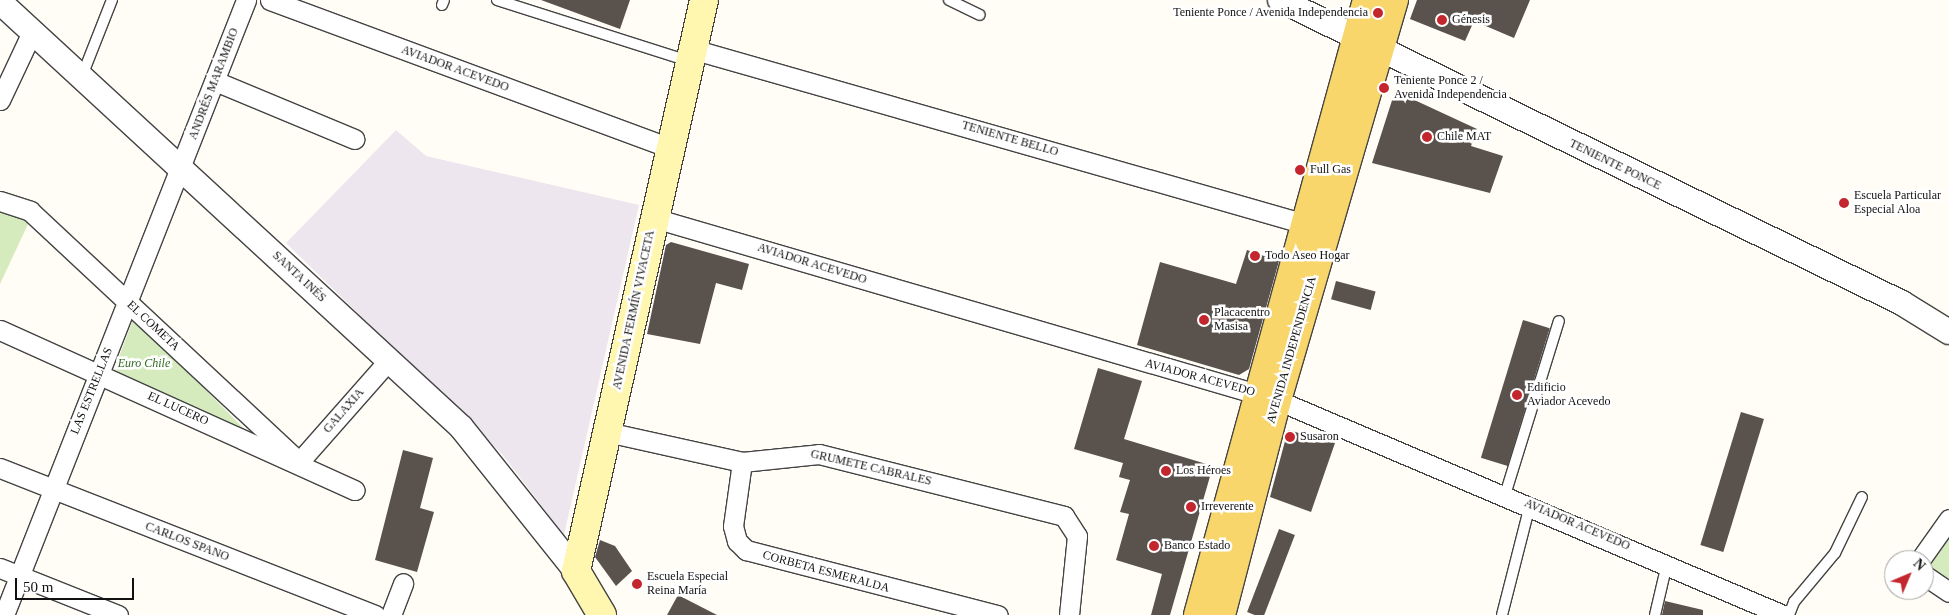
<!DOCTYPE html>
<meta charset="utf-8">
<style>
body{margin:0}
#map{position:relative;width:1949px;height:615px;overflow:hidden;background:#fffdf5;font-family:"Times New Roman",serif}
div>[style]{position:absolute}
[style*='--x']{left:calc(var(--x)*1px);top:calc(var(--y)*1px);width:calc(var(--w)*1px);rotate:calc(var(--a)*1deg)}
.industrial>*{inset:0;background:#eee6ef}
.green>*{inset:0;background:#d5ebbd}
.building>*{inset:0;background:#5a524d;transform-origin:0 0}
.roads{filter:drop-shadow(1px 0 #444) drop-shadow(-1px 0 #444) drop-shadow(0 1px #444) drop-shadow(0 -1px #444)}
.service>*{height:10px;margin:-5px;padding:0 5px;transform-origin:5px;border-radius:5px;background:#fff}
.minor>*{height:19px;margin:-9.5px;padding:0 9.5px;transform-origin:9.5px;border-radius:9.5px;background:#fff}
.tertiary>*{height:24px;margin:-12px;padding:0 12px;transform-origin:12px;border-radius:12px;background:#fff}
.secondary>*{height:28px;margin:-14px;padding:0 14px;transform-origin:14px;border-radius:14px;background:#fff6b0}
.primary>*{height:28px;margin:-14px;padding:0 14px;transform-origin:14px;border-radius:14px;background:#f9d66b}
.dots>*{width:14px;height:14px;translate:-50% -50%;box-sizing:border-box;border:2px solid #fff;border-radius:50%}
span{translate:-50% -50%;white-space:nowrap;text-align:center;line-height:1.15;-webkit-text-stroke:5px #fff;paint-order:stroke}
.poi-label{font-size:12px;color:#111}
.right{translate:-100% -50%;text-align:right}
.left{translate:0 -50%;text-align:left}
.street-label{font-size:12px;color:#111}
.park-label{font-size:12px;color:#2f6b1f;font-style:italic}
.north{position:absolute;left:1884px;top:550px;width:50px;height:50px;box-sizing:border-box;background:#fff;border:1px solid #a0a0a0;border-radius:50%;rotate:45deg;font-size:14px;font-weight:700;line-height:20px;text-align:center;color:#111}
.north::after{content:'';display:block;margin:auto;width:18px;height:22px;background:#c4262e;clip-path:polygon(50% 0,100% 100%,50% 72%,0 100%)}
.scale{position:absolute;left:15px;top:578px;width:119px;height:22px;box-sizing:border-box;border:2px solid #111;border-top:0;padding-left:6px;font-size:15px;line-height:18px;white-space:nowrap;color:#111;-webkit-text-stroke:4px #fff;paint-order:stroke}
</style>
<div id="map">
<div class="industrial">
<div style="clip-path:polygon(396px 130px,426px 156px,639px 205px,564px 535px,502px 454px,286px 243px)"></div>
</div>
<div class="green">
<div style="clip-path:polygon(0 208px,29px 222px,0 284px)"></div>
<div style="clip-path:polygon(134px 317px,253px 438px,111px 378px)"></div>
<div style="clip-path:polygon(1949px 531px,1949px 581px,1926px 565px)"></div>
</div>
<div class="building">
<div style="clip-path:polygon(541px 0,630px 0,620px 29px)"></div>
<div style="clip-path:polygon(1417px 0,1530px 0,1514px 38px,1474px 21px,1465px 41px,1410px 19px)"></div>
<div style="clip-path:polygon(1395px 91px,1477px 129px,1471px 146px,1503px 156px,1490px 193px,1372px 163px)"></div>
<div style="clip-path:polygon(671px 242px,749px 264px,742px 290px,716px 283px,700px 344px,647px 334px,666px 245px)"></div>
<div style="clip-path:polygon(1247px 250px,1279px 261px,1249px 369px,1239px 375px,1137px 345px,1160px 262px,1236px 284px)"></div>
<div style="left:1336px;top:281px;width:41px;height:19px;rotate:15deg"></div>
<div style="left:1523px;top:320px;width:28px;height:144px;rotate:17deg"></div>
<div style="clip-path:polygon(1098px 368px,1142px 381px,1124px 439px,1213px 466px,1170px 615px,1151px 615px,1162px 574px,1116px 560px,1129px 514px,1120px 512px,1130px 480px,1119px 477px,1123px 463px,1074px 449px)"></div>
<div style="left:1741px;top:412px;width:24px;height:139px;rotate:17deg"></div>
<div style="clip-path:polygon(1288px 430px,1335px 443px,1311px 512px,1270px 497px)"></div>
<div style="clip-path:polygon(403px 450px,433px 458px,420px 508px,434px 512px,417px 572px,375px 560px)"></div>
<div style="left:1279px;top:529px;width:17px;height:89px;rotate:21deg"></div>
<div style="clip-path:polygon(600px 540px,615px 546px,632px 571px,616px 586px,595px 557px)"></div>
<div style="clip-path:polygon(678px 595px,717px 615px,667px 615px)"></div>
<div style="clip-path:polygon(1665px 601px,1703px 610px,1703px 615px,1662px 615px)"></div>
</div>
<div class="roads">
<div class="service">
<div style="--x:497;--y:0;--w:201;--a:17.7"></div>
<div style="--x:949;--y:0;--w:34;--a:26"></div>
<div style="--x:442;--y:5;--w:5;--a:-68"></div>
<div style="--x:82;--y:76;--w:82;--a:-68.5"></div>
<div style="--x:1505;--y:495;--w:182;--a:-72.8"></div>
<div style="--x:1502;--y:615;--w:114;--a:-75.7"></div>
<div style="--x:1655;--y:615;--w:52;--a:-76.8"></div>
<div style="--x:1789;--y:615;--w:14;--a:-69"></div>
<div style="--x:1794;--y:602;--w:64;--a:-50.1"></div>
<div style="--x:1835;--y:553;--w:62;--a:-64.3"></div>
</div>
<div class="minor">
<div style="--x:270;--y:0;--w:427;--a:20.3"></div>
<div style="--x:692;--y:49;--w:649;--a:15.92"></div>
<div style="--x:215;--y:81;--w:151;--a:22.6"></div>
<div style="--x:0;--y:100;--w:75;--a:-64.8"></div>
<div style="--x:0;--y:201;--w:32;--a:18"></div>
<div style="--x:30;--y:211;--w:368;--a:43"></div>
<div style="--x:654;--y:218;--w:649;--a:16.28"></div>
<div style="--x:1277;--y:400;--w:550;--a:23.02"></div>
<div style="--x:0;--y:330;--w:389;--a:24.3"></div>
<div style="--x:607;--y:432;--w:138;--a:12.5"></div>
<div style="--x:742;--y:462;--w:77;--a:-5.9"></div>
<div style="--x:819;--y:454;--w:253;--a:14.2"></div>
<div style="--x:1064;--y:516;--w:24;--a:57"></div>
<div style="--x:1077;--y:536;--w:79;--a:95.8"></div>
<div style="--x:299;--y:462;--w:136;--a:-48.6"></div>
<div style="--x:742;--y:462;--w:65;--a:98"></div>
<div style="--x:733;--y:526;--w:16;--a:75"></div>
<div style="--x:737;--y:541;--w:13;--a:45"></div>
<div style="--x:746;--y:550;--w:260;--a:14.5"></div>
<div style="--x:0;--y:468;--w:403;--a:21.4"></div>
<div style="--x:1920;--y:560;--w:50;--a:-54.7"></div>
<div style="--x:0;--y:568;--w:127;--a:21.7"></div>
<div style="--x:1924;--y:575;--w:30;--a:34"></div>
<div style="--x:4;--y:615;--w:661;--a:-68.52"></div>
<div style="--x:391;--y:615;--w:34;--a:-69"></div>
</div>
<div class="tertiary">
<div style="--x:1280;--y:0;--w:692;--a:25.97"></div>
<div style="--x:1902;--y:303;--w:55;--a:31.7"></div>
<div style="--x:0;--y:2;--w:627;--a:42.67"></div>
<div style="--x:461;--y:427;--w:184;--a:51.4"></div>
</div>
<div class="secondary">
<div style="--x:602;--y:615;--w:51;--a:-120.6"></div>
<div style="--x:576;--y:571;--w:585;--a:-77.36"></div>
</div>
<div class="primary">
<div style="--x:1198;--y:615;--w:638;--a:-74.63"></div>
<div style="--x:1221;--y:615;--w:222;--a:-75.4"></div>
<div style="--x:1277;--y:400;--w:417;--a:-73.7"></div>
</div>
</div>
<div class="dots">
<div style="left:1378px;top:13px;background:#c4262e"></div>
<div style="left:1442px;top:20px;background:#c4262e"></div>
<div style="left:1384px;top:88px;background:#c4262e"></div>
<div style="left:1427px;top:137px;background:#c4262e"></div>
<div style="left:1300px;top:170px;background:#c4262e"></div>
<div style="left:1844px;top:203px;background:#c4262e"></div>
<div style="left:1255px;top:256px;background:#c4262e"></div>
<div style="left:1204px;top:320px;background:#c4262e"></div>
<div style="left:1517px;top:395px;background:#c4262e"></div>
<div style="left:1290px;top:437px;background:#c4262e"></div>
<div style="left:1166px;top:471px;background:#c4262e"></div>
<div style="left:1191px;top:507px;background:#c4262e"></div>
<div style="left:1154px;top:546px;background:#c4262e"></div>
<div style="left:637px;top:584px;background:#c4262e"></div>
</div>
<div class="poi-label">
<span class="right" style="left:1368px;top:13px">Teniente Ponce / Avenida Independencia</span>
<span class="left" style="left:1452px;top:20px">Génesis</span>
<span class="left" style="left:1394px;top:88px">Teniente Ponce 2 /<br>Avenida Independencia</span>
<span class="left" style="left:1437px;top:137px">Chile MAT</span>
<span class="left" style="left:1310px;top:170px">Full Gas</span>
<span class="left" style="left:1854px;top:203px">Escuela Particular<br>Especial Aloa</span>
<span class="left" style="left:1265px;top:256px">Todo Aseo Hogar</span>
<span class="left" style="left:1214px;top:320px">Placacentro<br>Masisa</span>
<span class="left" style="left:1527px;top:395px">Edificio<br>Aviador Acevedo</span>
<span class="left" style="left:1300px;top:437px">Susaron</span>
<span class="left" style="left:1176px;top:471px">Los Héroes</span>
<span class="left" style="left:1201px;top:507px">Irreverente</span>
<span class="left" style="left:1164px;top:546px">Banco Estado</span>
<span class="left" style="left:647px;top:584px">Escuela Especial<br>Reina María</span>
</div>
<div class="street-label">
<span style="left:455px;top:69px;rotate:20deg">AVIADOR ACEVEDO</span>
<span style="left:214px;top:84px;rotate:-69deg">ANDRÉS MARAMBIO</span>
<span style="left:1010px;top:139px;rotate:16deg">TENIENTE BELLO</span>
<span style="left:1615px;top:165px;rotate:26deg">TENIENTE PONCE</span>
<span style="left:812px;top:264px;rotate:17deg">AVIADOR ACEVEDO</span>
<span style="left:299px;top:277px;rotate:43deg">SANTA INÉS</span>
<span style="left:634px;top:310px;rotate:-78deg">AVENIDA FERMÍN VIVACETA</span>
<span style="left:153px;top:326px;rotate:43deg">EL COMETA</span>
<span style="left:1292px;top:350px;rotate:-74deg">AVENIDA INDEPENDENCIA</span>
<span style="left:1200px;top:378px;rotate:15deg">AVIADOR ACEVEDO</span>
<span style="left:92px;top:391px;rotate:-68deg">LAS ESTRELLAS</span>
<span style="left:178px;top:409px;rotate:24deg">EL LUCERO</span>
<span style="left:344px;top:411px;rotate:-49deg">GALAXIA</span>
<span style="left:871px;top:468px;rotate:13deg">GRUMETE CABRALES</span>
<span style="left:1577px;top:525px;rotate:23deg">AVIADOR ACEVEDO</span>
<span style="left:187px;top:542px;rotate:21deg">CARLOS SPANO</span>
<span style="left:826px;top:572px;rotate:15deg">CORBETA ESMERALDA</span>
</div>
<div class="park-label">
<span style="left:144px;top:364px">Euro Chile</span>
</div>
<div class="north">N</div>
<div class="scale">50 m</div>
</div>
